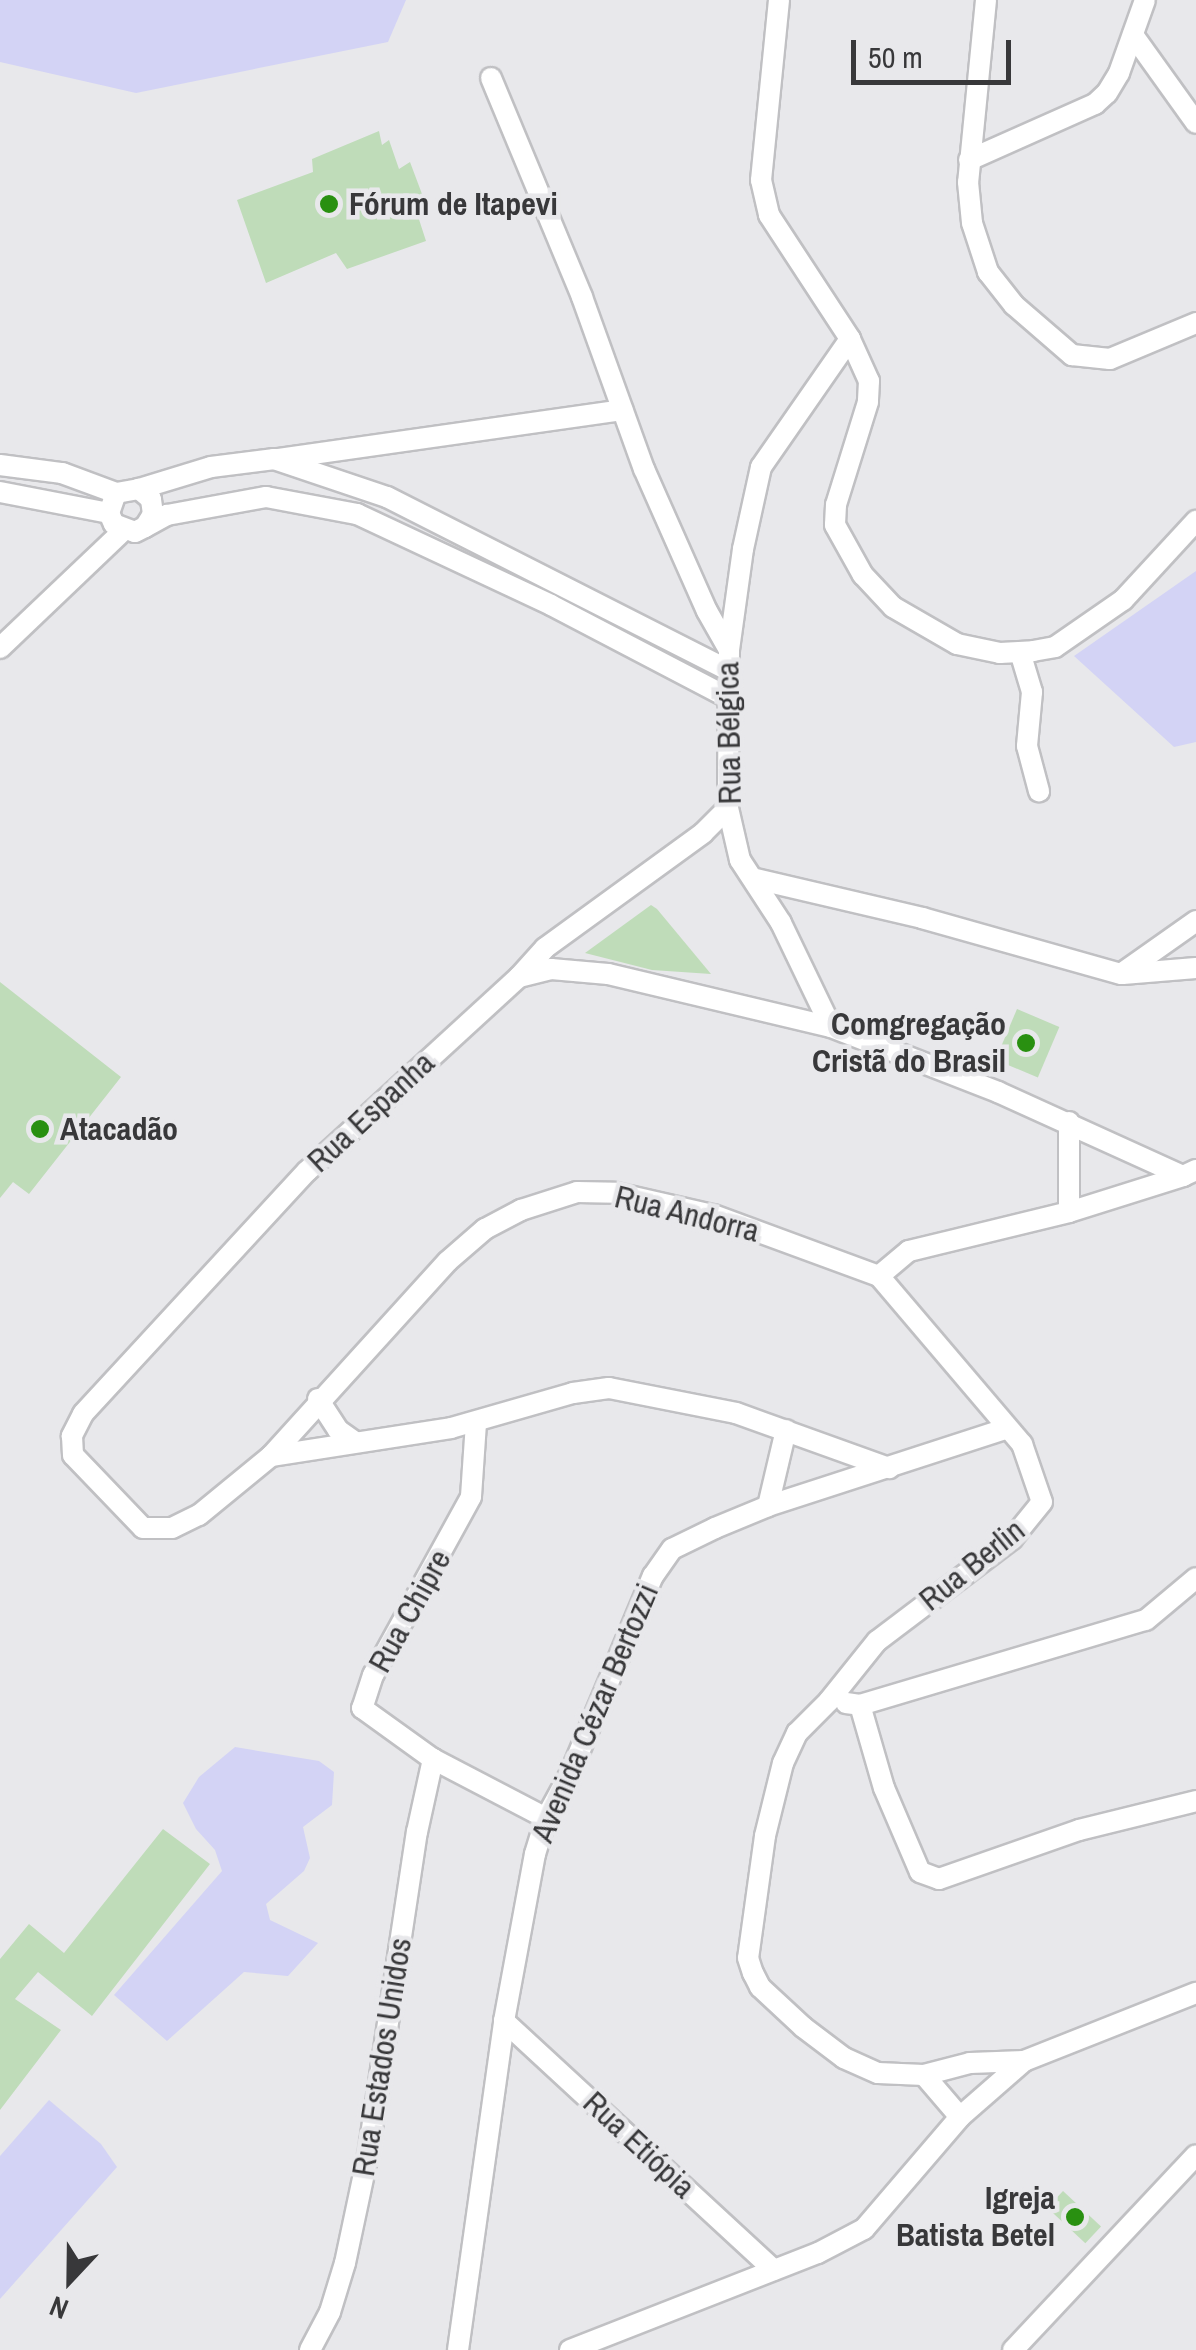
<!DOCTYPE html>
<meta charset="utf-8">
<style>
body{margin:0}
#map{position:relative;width:1196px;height:2350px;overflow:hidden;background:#e8e8eb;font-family:"Archivo Narrow",sans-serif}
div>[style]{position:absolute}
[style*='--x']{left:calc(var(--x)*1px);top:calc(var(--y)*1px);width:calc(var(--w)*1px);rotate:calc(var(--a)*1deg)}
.green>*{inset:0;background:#d3d3f5}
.building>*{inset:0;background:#bfdcb9;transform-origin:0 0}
.roads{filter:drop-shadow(2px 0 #c0c0c3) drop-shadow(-2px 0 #c0c0c3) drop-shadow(0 2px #c0c0c3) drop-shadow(0 -2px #c0c0c3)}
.street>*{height:20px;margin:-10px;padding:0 10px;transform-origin:10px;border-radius:10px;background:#fff}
.dots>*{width:28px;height:28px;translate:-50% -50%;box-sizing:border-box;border:5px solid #e8e8eb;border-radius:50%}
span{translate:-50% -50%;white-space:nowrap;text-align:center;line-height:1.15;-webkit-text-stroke:9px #e8e8eb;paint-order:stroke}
.poi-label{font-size:32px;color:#38383a;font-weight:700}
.left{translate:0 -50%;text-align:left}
.right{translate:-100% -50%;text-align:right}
.street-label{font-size:32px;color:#38383a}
.north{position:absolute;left:20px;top:2230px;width:100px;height:100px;-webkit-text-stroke:8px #e8e8eb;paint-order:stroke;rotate:202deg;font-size:28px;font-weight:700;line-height:40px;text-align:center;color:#38383a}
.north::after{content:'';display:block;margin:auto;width:35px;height:45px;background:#38383a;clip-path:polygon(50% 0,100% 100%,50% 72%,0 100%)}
.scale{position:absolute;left:851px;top:40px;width:160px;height:45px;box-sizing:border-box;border:5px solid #38383a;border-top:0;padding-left:12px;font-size:30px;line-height:35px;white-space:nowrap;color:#38383a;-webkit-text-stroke:8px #e8e8eb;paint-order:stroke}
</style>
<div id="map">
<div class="green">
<div style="clip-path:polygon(0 0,406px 0,388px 42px,136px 93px,0 62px)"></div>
<div style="clip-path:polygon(1196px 571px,1196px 742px,1174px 747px,1074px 656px)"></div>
<div style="clip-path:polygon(235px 1747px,319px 1761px,334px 1772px,332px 1805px,303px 1827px,310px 1858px,304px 1871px,266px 1904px,270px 1920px,318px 1943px,288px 1976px,244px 1972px,167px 2041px,114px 1995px,222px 1871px,215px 1850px,196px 1829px,183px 1803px,199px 1777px)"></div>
<div style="clip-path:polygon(49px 2100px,101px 2144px,117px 2167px,0 2299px,0 2156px)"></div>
</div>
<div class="building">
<div style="clip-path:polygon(379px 131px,382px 145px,389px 140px,399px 169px,410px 162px,425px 202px,415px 207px,426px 241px,347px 269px,336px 253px,266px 283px,237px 200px,313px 172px,312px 159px)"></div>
<div style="clip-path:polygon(651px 905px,657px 909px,711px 974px,652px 970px,585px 953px)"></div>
<div style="clip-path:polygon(0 982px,121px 1077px,29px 1194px,13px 1182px,0 1198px)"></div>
<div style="left:1017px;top:1009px;width:46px;height:55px;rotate:23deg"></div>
<div style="clip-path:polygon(163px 1829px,210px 1864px,92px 2016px,38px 1972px,15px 1999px,61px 2030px,0 2110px,0 1959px,29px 1924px,64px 1953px)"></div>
<div style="left:1063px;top:2191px;width:52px;height:23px;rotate:43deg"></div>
</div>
<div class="roads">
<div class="street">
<div style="--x:779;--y:0;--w:181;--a:95.7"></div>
<div style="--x:761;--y:180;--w:36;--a:77"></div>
<div style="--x:769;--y:215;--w:148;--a:56.8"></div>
<div style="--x:850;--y:339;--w:46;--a:65.7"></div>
<div style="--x:869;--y:381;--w:21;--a:93"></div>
<div style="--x:868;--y:402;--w:108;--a:107.3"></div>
<div style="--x:836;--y:505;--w:20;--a:93"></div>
<div style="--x:835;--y:525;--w:57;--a:60.8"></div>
<div style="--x:863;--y:575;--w:44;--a:46.8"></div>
<div style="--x:893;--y:607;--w:74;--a:30"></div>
<div style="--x:957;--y:644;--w:44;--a:11.8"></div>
<div style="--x:1000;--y:653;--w:33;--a:-3"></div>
<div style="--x:1033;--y:651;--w:22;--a:-10"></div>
<div style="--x:1055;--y:647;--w:83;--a:-34.7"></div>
<div style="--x:1123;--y:600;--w:108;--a:-47.3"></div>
<div style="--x:986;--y:0;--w:183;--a:95.6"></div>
<div style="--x:968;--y:182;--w:41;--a:84.4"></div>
<div style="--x:972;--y:223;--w:52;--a:71.9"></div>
<div style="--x:988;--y:272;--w:42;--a:51.8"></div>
<div style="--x:1014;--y:305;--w:77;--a:40.8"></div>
<div style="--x:1072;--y:355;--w:38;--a:6"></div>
<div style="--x:1110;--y:359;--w:93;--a:-22.7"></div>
<div style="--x:1133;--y:35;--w:108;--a:54.4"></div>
<div style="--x:491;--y:78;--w:237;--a:67.4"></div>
<div style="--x:582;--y:297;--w:183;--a:70.2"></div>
<div style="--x:644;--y:469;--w:155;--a:66.1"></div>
<div style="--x:707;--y:611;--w:45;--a:60.6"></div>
<div style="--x:729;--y:650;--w:158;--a:90.4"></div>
<div style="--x:728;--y:808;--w:53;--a:77"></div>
<div style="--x:740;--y:860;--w:75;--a:56.9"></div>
<div style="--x:781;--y:923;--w:115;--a:64.3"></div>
<div style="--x:969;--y:160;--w:138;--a:-24"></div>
<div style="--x:1095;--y:104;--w:16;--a:-43"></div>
<div style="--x:1107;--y:93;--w:23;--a:-59"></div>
<div style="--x:1119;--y:73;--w:77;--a:-70.4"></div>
<div style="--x:278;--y:459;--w:348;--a:-8.1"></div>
<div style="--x:0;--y:465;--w:63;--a:7.4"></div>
<div style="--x:62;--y:473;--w:58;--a:20.3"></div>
<div style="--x:139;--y:489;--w:75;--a:-17"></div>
<div style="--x:211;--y:467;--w:64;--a:-7.2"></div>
<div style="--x:274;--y:459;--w:119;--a:18.6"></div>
<div style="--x:387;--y:497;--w:382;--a:26.9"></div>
<div style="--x:0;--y:492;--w:111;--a:10.9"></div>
<div style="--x:145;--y:527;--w:15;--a:-58"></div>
<div style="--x:153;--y:514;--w:15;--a:-98"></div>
<div style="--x:151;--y:499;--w:16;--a:-140"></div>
<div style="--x:139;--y:489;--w:23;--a:170"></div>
<div style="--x:116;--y:493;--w:21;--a:109"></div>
<div style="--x:109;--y:513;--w:12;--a:66"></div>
<div style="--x:114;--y:524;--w:22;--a:21"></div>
<div style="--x:135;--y:532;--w:11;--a:-27"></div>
<div style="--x:145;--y:527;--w:25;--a:-29"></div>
<div style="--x:167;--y:515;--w:101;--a:-10.3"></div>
<div style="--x:266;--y:497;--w:93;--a:10.6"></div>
<div style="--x:357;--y:514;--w:214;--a:25.1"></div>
<div style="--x:551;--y:605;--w:199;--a:27.6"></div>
<div style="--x:0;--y:648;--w:170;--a:-43.6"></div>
<div style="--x:729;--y:650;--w:102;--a:-82.1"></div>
<div style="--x:743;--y:549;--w:84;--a:-77.6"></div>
<div style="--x:761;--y:467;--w:156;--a:-55.2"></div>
<div style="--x:1020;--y:652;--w:42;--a:73.3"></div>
<div style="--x:1032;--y:692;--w:54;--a:95.3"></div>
<div style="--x:1027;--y:746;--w:47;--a:75.1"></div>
<div style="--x:756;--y:879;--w:171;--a:13.2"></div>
<div style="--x:922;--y:918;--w:207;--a:15.7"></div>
<div style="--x:1121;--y:974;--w:92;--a:-35.2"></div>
<div style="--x:1123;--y:974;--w:73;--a:-4.7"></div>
<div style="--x:519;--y:977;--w:39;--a:-48"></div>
<div style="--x:545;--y:948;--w:195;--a:-36"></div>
<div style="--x:703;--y:833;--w:35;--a:-45"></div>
<div style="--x:1069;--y:1122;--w:90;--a:90"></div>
<div style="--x:1183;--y:1176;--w:203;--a:-155.6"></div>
<div style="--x:998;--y:1092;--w:179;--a:-158.7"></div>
<div style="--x:831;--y:1027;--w:229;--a:-166.6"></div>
<div style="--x:608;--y:974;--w:57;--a:-175"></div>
<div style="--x:551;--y:969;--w:33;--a:166"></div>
<div style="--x:519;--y:977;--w:287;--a:137.5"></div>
<div style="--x:307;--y:1171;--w:330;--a:132.7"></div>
<div style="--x:83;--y:1414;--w:25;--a:117"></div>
<div style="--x:72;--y:1436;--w:19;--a:87"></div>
<div style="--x:73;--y:1455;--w:101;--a:46.2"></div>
<div style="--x:143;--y:1528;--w:29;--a:0"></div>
<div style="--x:172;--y:1528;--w:30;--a:-26"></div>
<div style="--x:199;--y:1515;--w:93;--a:-39.3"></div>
<div style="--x:271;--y:1456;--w:263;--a:-47.8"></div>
<div style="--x:448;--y:1261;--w:49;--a:-40.9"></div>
<div style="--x:485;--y:1229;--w:41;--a:-27.8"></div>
<div style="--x:521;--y:1210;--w:59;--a:-17.8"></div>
<div style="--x:577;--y:1192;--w:39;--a:1"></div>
<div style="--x:616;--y:1193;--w:99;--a:12.8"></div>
<div style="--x:713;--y:1215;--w:177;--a:20.2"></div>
<div style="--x:879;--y:1276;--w:39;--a:-40"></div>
<div style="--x:909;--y:1251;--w:165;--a:-13.7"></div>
<div style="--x:1069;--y:1212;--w:120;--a:-17.5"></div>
<div style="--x:1183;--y:1176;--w:14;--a:-25"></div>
<div style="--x:879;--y:1276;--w:221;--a:49.6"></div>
<div style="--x:1022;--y:1444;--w:61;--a:71"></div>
<div style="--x:1042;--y:1502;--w:48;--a:129"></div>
<div style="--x:1012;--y:1539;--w:169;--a:142.9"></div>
<div style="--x:877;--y:1641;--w:77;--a:128.7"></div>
<div style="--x:829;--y:1701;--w:45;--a:135"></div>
<div style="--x:797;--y:1733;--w:33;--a:115"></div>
<div style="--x:783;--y:1763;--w:75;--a:103.9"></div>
<div style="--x:765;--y:1836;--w:123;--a:97.9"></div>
<div style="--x:748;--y:1958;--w:16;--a:72"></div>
<div style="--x:753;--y:1973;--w:16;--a:63"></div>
<div style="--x:760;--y:1987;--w:59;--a:42.9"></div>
<div style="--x:803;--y:2027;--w:51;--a:37.1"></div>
<div style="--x:844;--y:2058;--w:37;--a:24"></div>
<div style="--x:878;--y:2073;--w:46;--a:2.5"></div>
<div style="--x:924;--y:2075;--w:48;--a:-14.6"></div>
<div style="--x:970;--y:2063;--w:54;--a:-2.1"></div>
<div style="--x:1024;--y:2061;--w:185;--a:-21.6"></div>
<div style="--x:318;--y:1399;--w:37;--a:57"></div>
<div style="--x:338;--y:1430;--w:19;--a:35"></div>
<div style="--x:476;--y:1423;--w:74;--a:93.9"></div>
<div style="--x:471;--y:1497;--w:203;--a:118.8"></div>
<div style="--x:373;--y:1675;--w:35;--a:108"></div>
<div style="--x:362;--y:1708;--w:87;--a:35.7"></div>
<div style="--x:433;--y:1759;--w:127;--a:27.6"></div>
<div style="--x:271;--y:1456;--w:182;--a:-8.8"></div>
<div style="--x:451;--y:1428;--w:127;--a:-16"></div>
<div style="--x:573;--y:1393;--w:36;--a:-8"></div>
<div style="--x:609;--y:1388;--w:129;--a:11.1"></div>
<div style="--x:736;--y:1413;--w:163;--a:19.8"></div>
<div style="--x:768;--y:1506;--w:78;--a:-76.7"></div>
<div style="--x:846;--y:1703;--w:14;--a:8"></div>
<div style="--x:860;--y:1705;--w:298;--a:-16.6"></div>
<div style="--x:1146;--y:1620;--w:65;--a:-40"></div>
<div style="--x:860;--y:1705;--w:86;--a:73.9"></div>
<div style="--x:884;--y:1788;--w:91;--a:66.8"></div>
<div style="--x:920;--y:1872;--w:20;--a:20"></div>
<div style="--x:939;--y:1879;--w:148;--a:-19.3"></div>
<div style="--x:1079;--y:1830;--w:121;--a:-13.9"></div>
<div style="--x:504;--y:2021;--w:367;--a:42.7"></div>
<div style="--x:924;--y:2075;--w:55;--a:49.4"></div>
<div style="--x:310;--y:2350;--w:43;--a:-62.2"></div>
<div style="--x:330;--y:2312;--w:51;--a:-73"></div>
<div style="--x:345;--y:2263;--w:110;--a:-78"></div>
<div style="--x:368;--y:2155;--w:327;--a:-81.4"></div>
<div style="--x:417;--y:1832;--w:75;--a:-77.6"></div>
<div style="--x:458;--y:2350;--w:332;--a:-82"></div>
<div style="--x:504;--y:2021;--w:170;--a:-79.5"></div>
<div style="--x:535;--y:1854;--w:38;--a:-73"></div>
<div style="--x:546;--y:1818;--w:50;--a:-61.4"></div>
<div style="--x:570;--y:1774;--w:215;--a:-67.3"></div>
<div style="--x:653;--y:1576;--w:33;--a:-55"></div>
<div style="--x:672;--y:1549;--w:48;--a:-26"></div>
<div style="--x:715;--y:1528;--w:57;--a:-22.5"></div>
<div style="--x:768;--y:1506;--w:249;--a:-18"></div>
<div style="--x:570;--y:2350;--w:266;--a:-21.4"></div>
<div style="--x:818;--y:2253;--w:52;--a:-27.6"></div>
<div style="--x:864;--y:2229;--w:148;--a:-49.4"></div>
<div style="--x:960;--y:2117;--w:85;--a:-41.2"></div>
<div style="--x:1013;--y:2350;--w:267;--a:-46.8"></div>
</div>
</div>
<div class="dots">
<div style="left:329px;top:204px;background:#299011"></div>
<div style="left:1026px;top:1043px;background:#299011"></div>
<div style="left:40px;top:1129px;background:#299011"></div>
<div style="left:1075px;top:2217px;background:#299011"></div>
</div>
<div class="poi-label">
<span class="left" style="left:349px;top:204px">Fórum de Itapevi</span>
<span class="right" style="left:1006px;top:1043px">Comgregação<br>Cristã do Brasil</span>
<span class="left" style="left:60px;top:1129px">Atacadão</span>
<span class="right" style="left:1055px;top:2217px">Igreja<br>Batista Betel</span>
</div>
<div class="street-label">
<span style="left:729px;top:733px;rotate:-91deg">Rua Bélgica</span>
<span style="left:371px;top:1112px;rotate:-43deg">Rua Espanha</span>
<span style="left:687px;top:1214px;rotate:14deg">Rua Andorra</span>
<span style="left:972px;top:1565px;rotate:-39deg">Rua Berlin</span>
<span style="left:410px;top:1611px;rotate:-61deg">Rua Chipre</span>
<span style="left:595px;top:1713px;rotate:-67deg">Avenida Cézar Bertozzi</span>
<span style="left:382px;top:2057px;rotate:-81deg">Rua Estados Unidos</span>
<span style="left:639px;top:2145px;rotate:43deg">Rua Etiópia</span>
</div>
<div class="north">N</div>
<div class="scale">50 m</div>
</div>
